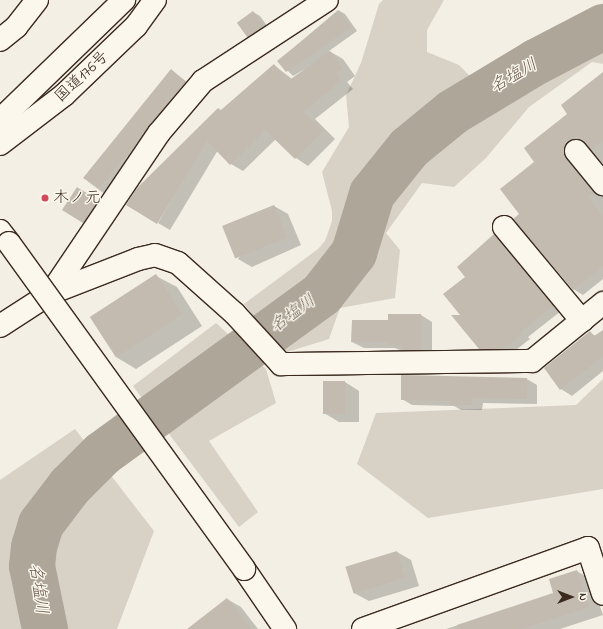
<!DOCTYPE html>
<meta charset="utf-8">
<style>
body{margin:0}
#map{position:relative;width:603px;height:629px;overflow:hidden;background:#f3efe4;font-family:"Indie Flower","Klee One",sans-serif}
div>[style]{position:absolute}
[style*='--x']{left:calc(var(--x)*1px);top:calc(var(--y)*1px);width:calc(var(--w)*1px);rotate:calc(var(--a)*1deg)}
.green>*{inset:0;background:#d8d1c6}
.shadow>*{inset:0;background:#0003;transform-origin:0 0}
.river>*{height:46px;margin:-23px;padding:0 23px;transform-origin:23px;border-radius:23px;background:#afa69a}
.building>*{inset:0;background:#c3bbb0;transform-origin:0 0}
.roads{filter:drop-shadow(1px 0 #3b2a1e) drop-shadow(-1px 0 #3b2a1e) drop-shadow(0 1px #3b2a1e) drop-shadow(0 -1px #3b2a1e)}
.street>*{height:22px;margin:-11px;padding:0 11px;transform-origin:11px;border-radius:11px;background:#fbf7ec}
.secondary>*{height:22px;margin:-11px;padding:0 11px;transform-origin:11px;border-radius:11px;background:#fbf7ec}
.highway>*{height:22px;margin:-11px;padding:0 11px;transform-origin:11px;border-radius:11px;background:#fbf7ec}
.bridges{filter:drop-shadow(1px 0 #3b2a1e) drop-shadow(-1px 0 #3b2a1e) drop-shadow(0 1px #3b2a1e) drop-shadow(0 -1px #3b2a1e)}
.secondary-bridge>*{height:22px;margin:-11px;padding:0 11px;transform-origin:11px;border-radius:11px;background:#fbf7ec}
.dots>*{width:11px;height:11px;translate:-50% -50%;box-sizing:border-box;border:2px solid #fbf7ec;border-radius:50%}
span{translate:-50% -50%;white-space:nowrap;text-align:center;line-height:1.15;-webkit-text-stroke:3px #fbf7ec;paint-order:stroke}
.street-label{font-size:16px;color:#3b2a1e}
.poi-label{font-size:16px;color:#3b2a1e}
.left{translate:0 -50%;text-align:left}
.water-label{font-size:17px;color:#645549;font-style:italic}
.north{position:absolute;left:551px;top:577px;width:40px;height:40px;-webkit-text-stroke:3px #fbf7ec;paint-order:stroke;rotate:90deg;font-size:11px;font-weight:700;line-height:16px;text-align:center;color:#3b2a1e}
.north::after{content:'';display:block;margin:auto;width:14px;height:18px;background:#3b2a1e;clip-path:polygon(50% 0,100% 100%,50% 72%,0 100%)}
</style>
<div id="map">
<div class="green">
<div style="clip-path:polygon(383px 0,444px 0,427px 30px,427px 52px,459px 65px,499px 106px,603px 42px,603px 64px,592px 62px,529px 107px,486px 158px,454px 187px,422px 183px,386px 233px,400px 250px,395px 298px,340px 308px,329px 339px,284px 353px,244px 304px,318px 249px,325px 241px,332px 221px,332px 211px,322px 172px,349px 127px,346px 95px,361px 63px,379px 4px)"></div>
<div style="clip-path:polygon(216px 323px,266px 369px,276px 403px,209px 441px,258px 512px,239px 527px,133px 386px)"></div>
<div style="clip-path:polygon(603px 379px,603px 489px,428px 518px,357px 464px,376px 413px,576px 405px)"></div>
<div style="clip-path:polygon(75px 429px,154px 531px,117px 629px,0 629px,0 480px)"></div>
</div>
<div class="shadow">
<div style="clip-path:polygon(338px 10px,345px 14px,357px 31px,329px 51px,343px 59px,355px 76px,347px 82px,353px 89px,315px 119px,335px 139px,308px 166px,296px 158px,276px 139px,243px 171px,231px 164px,218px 150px,170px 230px,158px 223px,222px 111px,274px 65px,292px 79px,317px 62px,293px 76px,278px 61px)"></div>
<div style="clip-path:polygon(253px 12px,260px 16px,270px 30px,254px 41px,247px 37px)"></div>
<div style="left:171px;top:70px;width:35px;height:139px;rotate:37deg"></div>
<div style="clip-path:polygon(603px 82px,603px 164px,584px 143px,577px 147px,575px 165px,603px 197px,603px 279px,583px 295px,573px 289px,520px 214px,536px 162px,569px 114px)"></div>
<div style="clip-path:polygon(78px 188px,92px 196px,110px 213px,97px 231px,63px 210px)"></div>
<div style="clip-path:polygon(274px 206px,288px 214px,301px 245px,252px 267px,238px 259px)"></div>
<div style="clip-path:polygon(494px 235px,503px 240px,561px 311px,528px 337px,530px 339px,512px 353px,489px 354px,480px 348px,462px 316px)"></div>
<div style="clip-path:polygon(156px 276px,177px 287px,202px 326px,136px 369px,116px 357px)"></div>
<div style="clip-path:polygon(389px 315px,421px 315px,432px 322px,432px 356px,414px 356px,395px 348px,364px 348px,352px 342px,389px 321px)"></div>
<div style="clip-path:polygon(603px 331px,603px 371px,572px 396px,561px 389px,590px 333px,596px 336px)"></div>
<div style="clip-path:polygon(527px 379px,537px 385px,537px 404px,483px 403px,482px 410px,461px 410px,454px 406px,412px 405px,402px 399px)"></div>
<div style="clip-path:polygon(345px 382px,359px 391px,359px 422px,339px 422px,324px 413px)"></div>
<div style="clip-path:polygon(397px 552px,411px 560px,419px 586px,369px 601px,354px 593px)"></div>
<div style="clip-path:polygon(577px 571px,591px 580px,603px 615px,560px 629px,446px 629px,554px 594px)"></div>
<div style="clip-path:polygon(227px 599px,241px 607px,258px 629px,189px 629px)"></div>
</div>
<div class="river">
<div style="--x:45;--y:629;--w:64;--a:-101.7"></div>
<div style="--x:32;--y:566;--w:19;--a:-84"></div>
<div style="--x:34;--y:547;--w:24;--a:-73"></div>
<div style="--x:41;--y:524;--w:48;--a:-52.7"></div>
<div style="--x:70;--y:486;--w:45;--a:-45"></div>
<div style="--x:102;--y:454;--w:272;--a:-36"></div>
<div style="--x:322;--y:294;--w:52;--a:-52"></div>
<div style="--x:354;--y:253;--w:62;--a:-73"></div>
<div style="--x:372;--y:194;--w:59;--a:-51.2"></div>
<div style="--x:409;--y:148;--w:57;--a:-39.3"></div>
<div style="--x:453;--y:112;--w:97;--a:-31.1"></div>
<div style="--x:536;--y:62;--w:76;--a:-27.6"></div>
</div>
<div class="building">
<div style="left:253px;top:11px;width:19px;height:20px;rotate:54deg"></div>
<div style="clip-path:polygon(339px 11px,351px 27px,286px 72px,277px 61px)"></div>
<div style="clip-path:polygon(330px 51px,343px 69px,336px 74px,341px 81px,303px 112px,323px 131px,295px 159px,265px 130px,230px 165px,207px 141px,157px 224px,126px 205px,137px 188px,218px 108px,221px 110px,274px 64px,288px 81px)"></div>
<div style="clip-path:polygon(171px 69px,186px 82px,139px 140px,99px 188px,83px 178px)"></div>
<div style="clip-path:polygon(603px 72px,603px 141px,591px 150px,580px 139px,568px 141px,564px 147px,566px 159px,593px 193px,588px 197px,603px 216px,603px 266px,573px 290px,513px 219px,519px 214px,500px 189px,534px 162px,524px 148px,567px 114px,561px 105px)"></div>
<div style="clip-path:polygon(77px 187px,96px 204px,83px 223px,62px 210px)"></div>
<div style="left:274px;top:205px;width:35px;height:56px;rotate:68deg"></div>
<div style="clip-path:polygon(494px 234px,553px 306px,520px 332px,522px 334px,503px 349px,479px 349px,451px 315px,460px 315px,443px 294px,465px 277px,457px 267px)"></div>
<div style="left:156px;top:274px;width:48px;height:79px;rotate:57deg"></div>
<div style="clip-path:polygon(388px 314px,421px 314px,421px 350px,402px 350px,402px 345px,387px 345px,388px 342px,351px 342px,352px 320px,388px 320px)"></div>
<div style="clip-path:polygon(603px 330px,603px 356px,560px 390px,544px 368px,590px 331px,594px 336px)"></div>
<div style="clip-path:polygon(401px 375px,527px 378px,527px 399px,473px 398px,472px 405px,450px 405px,450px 401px,401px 400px)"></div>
<div style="left:323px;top:381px;width:22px;height:33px"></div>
<div style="left:397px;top:551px;width:28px;height:54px;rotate:73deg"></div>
<div style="clip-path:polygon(577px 570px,589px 607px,522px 629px,457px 629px,457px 625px,553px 593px,549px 579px)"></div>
<div style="clip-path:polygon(227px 598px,251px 629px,187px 629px)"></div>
</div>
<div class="roads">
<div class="street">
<div style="--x:0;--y:40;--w:21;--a:-39"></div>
<div style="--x:16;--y:27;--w:34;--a:-52"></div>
<div style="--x:576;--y:151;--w:43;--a:50.7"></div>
<div style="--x:504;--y:227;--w:122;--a:50.3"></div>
<div style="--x:51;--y:293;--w:93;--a:-21.3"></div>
<div style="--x:138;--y:259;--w:17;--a:-13"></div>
<div style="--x:155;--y:255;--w:24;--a:19"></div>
<div style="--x:178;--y:263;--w:76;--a:41.8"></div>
<div style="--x:235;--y:314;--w:68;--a:47.4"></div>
<div style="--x:281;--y:364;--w:251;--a:-0.7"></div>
<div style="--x:532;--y:361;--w:92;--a:-39.2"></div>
<div style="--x:0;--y:326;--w:61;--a:-32.9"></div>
<div style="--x:51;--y:293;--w:193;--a:-56"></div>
<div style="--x:159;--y:133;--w:68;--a:-49.8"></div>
<div style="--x:203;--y:81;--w:148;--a:-33.2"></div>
<div style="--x:363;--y:629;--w:239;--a:-19.8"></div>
<div style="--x:588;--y:548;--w:48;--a:71.9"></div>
</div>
<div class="secondary">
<div style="--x:0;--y:231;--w:15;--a:53"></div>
<div style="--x:244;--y:569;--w:73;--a:55.7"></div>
</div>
<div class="highway">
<div style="--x:0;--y:120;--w:173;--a:-44.1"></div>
<div style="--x:0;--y:144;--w:81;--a:-37.4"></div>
<div style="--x:64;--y:95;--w:100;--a:-43.8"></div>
<div style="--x:136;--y:26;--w:32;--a:-54"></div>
</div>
</div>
<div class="bridges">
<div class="secondary-bridge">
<div style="--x:9;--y:243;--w:402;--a:54.2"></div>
</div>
</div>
<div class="dots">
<div style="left:45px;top:198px;background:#d1495b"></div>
</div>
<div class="street-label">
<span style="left:82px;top:77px;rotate:-43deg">国道176号</span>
</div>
<div class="poi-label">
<span class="left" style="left:53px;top:198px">木ノ元</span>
</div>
<div class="water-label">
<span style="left:514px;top:76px;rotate:-30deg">名塩川</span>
<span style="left:293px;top:314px;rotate:-36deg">名塩川</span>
<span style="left:38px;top:589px;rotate:82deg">名塩川</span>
</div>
<div class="north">N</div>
</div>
